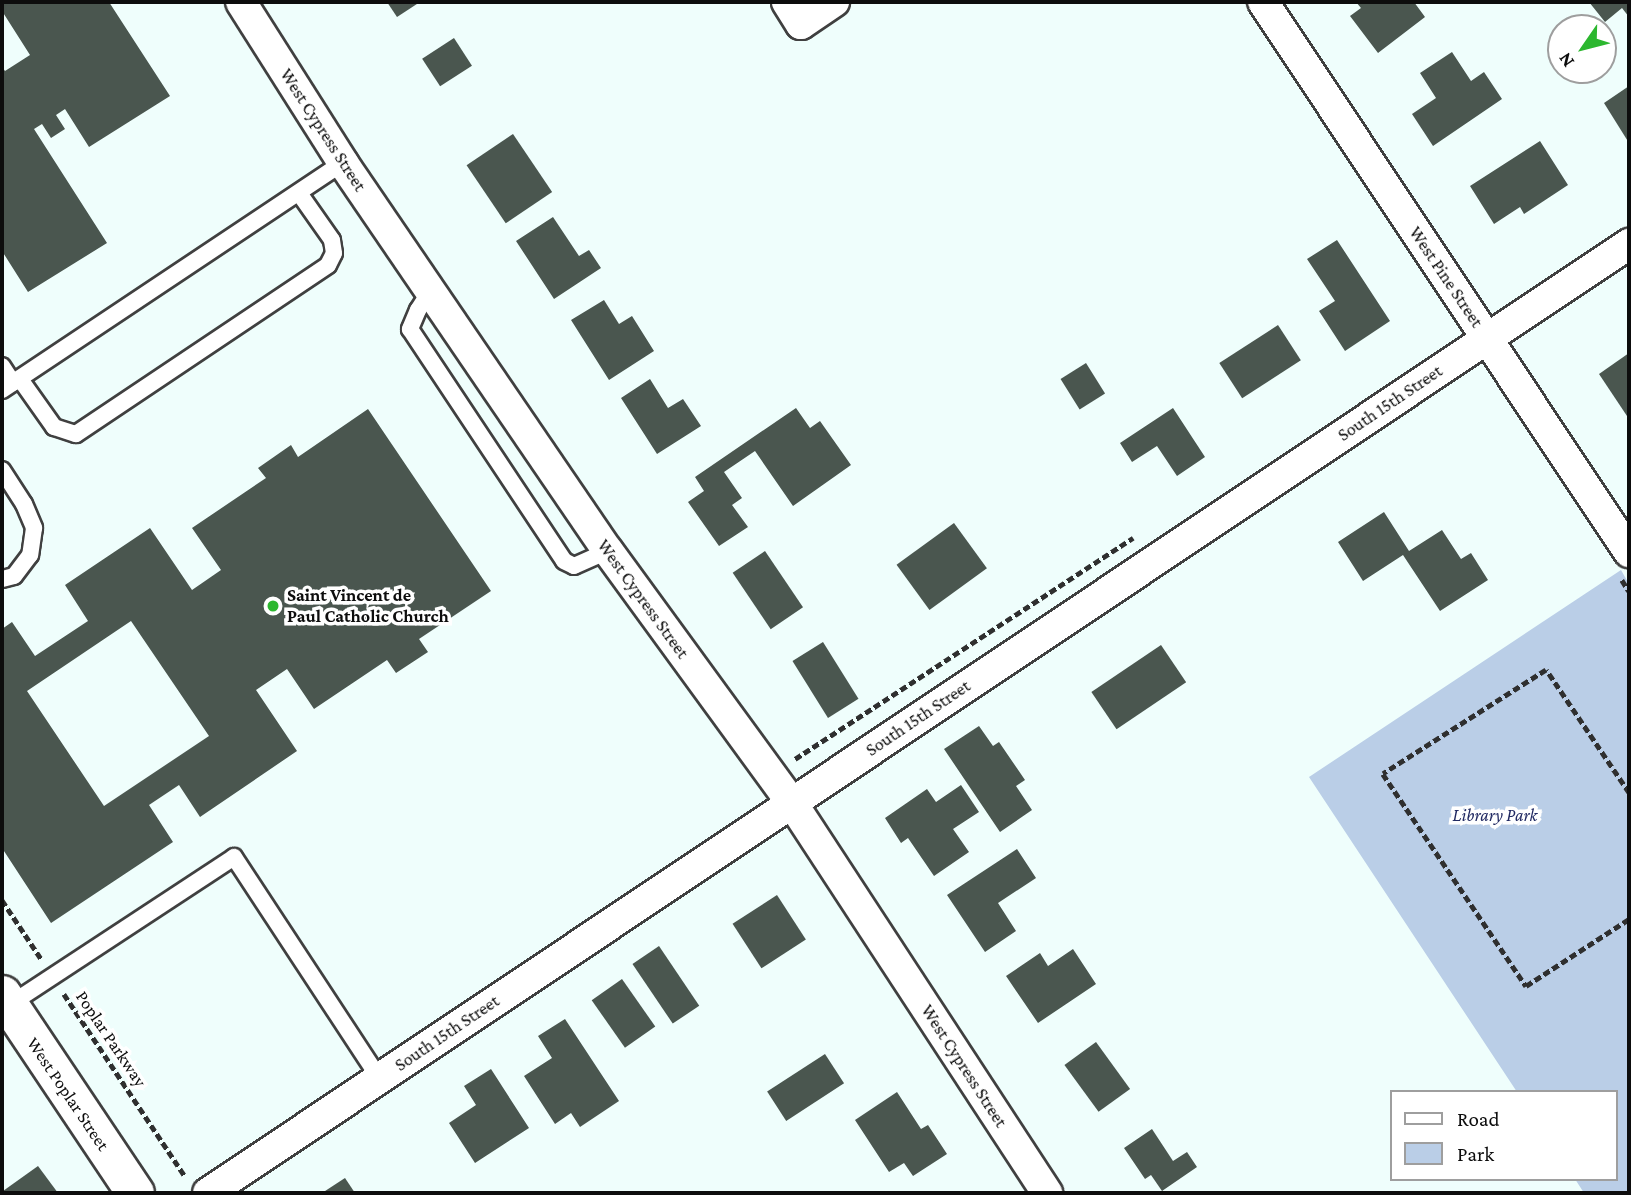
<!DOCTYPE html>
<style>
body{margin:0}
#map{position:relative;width:1631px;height:1195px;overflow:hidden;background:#effefc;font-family:"Crimson Pro",serif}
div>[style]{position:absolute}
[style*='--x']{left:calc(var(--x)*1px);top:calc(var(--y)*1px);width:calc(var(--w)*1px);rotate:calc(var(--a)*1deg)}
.green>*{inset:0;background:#bacee7}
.building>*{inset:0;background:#4a564f;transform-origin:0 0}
.path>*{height:4.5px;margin-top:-2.25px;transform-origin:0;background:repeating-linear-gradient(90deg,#2f2f2f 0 7px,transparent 0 10.5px)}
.roads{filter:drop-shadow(2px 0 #404040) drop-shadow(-2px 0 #404040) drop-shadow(0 2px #404040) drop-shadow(0 -2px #404040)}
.service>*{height:16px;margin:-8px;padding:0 8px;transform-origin:8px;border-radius:8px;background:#fff}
.minor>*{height:30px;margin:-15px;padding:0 15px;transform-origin:15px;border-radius:15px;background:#fff}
.tertiary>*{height:37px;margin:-18.5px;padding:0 18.5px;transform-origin:18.5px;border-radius:18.5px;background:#fff}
.dots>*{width:19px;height:19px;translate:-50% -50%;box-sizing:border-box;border:4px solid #fff;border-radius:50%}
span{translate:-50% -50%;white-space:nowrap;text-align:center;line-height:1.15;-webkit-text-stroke:7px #fff;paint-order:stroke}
.street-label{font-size:18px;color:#0d0d0d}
.poi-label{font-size:18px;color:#0d0d0d;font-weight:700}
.left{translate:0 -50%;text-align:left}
.park-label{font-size:18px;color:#212962;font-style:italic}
.frame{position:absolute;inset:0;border:4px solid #0d0d0d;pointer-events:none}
.legend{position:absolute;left:1390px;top:1090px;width:228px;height:91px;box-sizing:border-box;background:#fff;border:2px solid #9e9e9e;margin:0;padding:9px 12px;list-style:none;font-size:21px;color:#0d0d0d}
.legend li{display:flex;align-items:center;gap:14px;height:35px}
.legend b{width:35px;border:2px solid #9e9e9e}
.north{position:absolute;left:1547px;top:14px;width:70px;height:70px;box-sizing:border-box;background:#fff;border:2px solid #9e9e9e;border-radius:50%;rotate:235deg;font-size:19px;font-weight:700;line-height:28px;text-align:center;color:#0d0d0d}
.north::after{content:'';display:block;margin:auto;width:24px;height:32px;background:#2cb72f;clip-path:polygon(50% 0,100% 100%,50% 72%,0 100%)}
</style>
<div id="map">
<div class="green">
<div style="clip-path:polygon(1621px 570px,1629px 584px,1629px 1193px,1584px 1193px,1575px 1179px,1615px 1179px,1615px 1092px,1517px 1092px,1309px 777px)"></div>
</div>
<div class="building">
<div style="clip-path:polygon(2px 2px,109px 2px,170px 96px,89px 147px,65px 109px,56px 115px,65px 129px,51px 138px,42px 124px,34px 129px,107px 243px,28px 292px,2px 251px,2px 67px,5px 71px,30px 55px,2px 11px)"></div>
<div style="clip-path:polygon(387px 2px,420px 2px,397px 17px)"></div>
<div style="clip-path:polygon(1356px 2px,1414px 2px,1425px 17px,1378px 53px,1350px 16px,1361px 8px)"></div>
<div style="clip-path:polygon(1589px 2px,1629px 2px,1629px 17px,1622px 8px,1605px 22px)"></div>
<div style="left:454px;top:38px;width:33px;height:38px;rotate:57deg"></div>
<div style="clip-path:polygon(1452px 52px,1471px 81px,1484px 72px,1502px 99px,1433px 146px,1412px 114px,1436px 98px,1420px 73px)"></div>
<div style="clip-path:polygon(1629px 86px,1629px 143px,1604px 103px)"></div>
<div style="left:513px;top:134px;width:70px;height:56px;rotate:56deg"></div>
<div style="clip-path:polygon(1540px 141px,1568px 185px,1524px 214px,1520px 207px,1494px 224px,1470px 186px)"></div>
<div style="clip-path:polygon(553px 217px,579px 256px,589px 250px,601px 268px,554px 299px,516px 241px)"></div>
<div style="clip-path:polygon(1337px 240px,1390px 321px,1345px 351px,1319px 311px,1335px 301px,1307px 259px)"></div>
<div style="clip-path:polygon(604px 300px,619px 324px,632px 316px,654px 351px,609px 380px,571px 320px)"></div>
<div style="left:1278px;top:325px;width:42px;height:70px;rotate:57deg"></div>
<div style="clip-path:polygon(1629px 353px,1629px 419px,1599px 374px)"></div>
<div style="left:1086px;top:363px;width:36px;height:30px;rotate:58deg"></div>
<div style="clip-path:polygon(650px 379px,668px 408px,683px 399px,701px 426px,657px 454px,621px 398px)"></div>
<div style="clip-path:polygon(796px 408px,810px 428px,820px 421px,851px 465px,793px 506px,755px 451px,724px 472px,742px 498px,732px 505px,748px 527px,719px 546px,688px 502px,704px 491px,695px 477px)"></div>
<div style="clip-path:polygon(1173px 408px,1205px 457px,1177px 476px,1157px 446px,1132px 462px,1120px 443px)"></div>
<div style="clip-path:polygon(evenodd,368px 409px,491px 591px,419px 639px,428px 652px,396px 673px,387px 660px,314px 709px,287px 669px,256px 690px,297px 751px,200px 817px,179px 785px,149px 805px,173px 842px,51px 923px,2px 848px,2px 629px,12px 622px,35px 656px,88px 621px,65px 585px,150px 528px,192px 590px,221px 570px,192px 528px,266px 478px,258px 468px,291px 445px,298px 457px,368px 409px,131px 621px,209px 736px,104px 806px,27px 691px,131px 621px)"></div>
<div style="clip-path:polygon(1384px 512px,1409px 551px,1442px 530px,1461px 559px,1471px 553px,1488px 580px,1440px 611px,1403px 555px,1363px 581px,1338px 542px)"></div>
<div style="left:954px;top:523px;width:56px;height:71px;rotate:54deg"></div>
<div style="left:765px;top:551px;width:68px;height:39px;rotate:56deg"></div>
<div style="left:823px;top:642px;width:67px;height:36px;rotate:58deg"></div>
<div style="left:1161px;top:645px;width:45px;height:84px;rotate:56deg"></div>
<div style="clip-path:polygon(979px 726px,993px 746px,999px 742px,1025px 780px,1016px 786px,1032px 810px,1000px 832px,944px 749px)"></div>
<div style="clip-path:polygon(961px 785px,979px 812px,953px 829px,969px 852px,934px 876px,908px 838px,901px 843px,885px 818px,927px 789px,936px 802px)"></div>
<div style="clip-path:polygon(1017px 849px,1036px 878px,998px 903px,1016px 931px,985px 952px,947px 895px)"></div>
<div style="left:777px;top:895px;width:53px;height:53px;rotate:57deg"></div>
<div style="left:659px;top:946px;width:72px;height:32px;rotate:56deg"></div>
<div style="clip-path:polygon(1073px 949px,1096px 984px,1038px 1023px,1006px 976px,1040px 953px,1048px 966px)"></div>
<div style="left:622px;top:979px;width:58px;height:37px;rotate:55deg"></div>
<div style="clip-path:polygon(565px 1019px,619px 1101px,580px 1127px,571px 1113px,555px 1124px,524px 1076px,552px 1058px,538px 1036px)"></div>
<div style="left:1096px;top:1042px;width:58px;height:39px;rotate:54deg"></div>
<div style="left:825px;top:1054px;width:35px;height:69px;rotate:57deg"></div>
<div style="clip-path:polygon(491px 1069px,529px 1128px,475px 1163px,449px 1123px,476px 1105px,464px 1086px)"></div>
<div style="clip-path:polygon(897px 1092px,921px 1129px,928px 1125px,947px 1154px,913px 1176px,904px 1163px,889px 1172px,855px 1120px)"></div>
<div style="clip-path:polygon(1152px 1129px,1173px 1161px,1187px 1152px,1197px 1167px,1162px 1191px,1151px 1175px,1145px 1179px,1124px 1148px)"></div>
<div style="clip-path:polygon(38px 1166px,58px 1193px,5px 1193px,3px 1191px)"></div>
<div style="clip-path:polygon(345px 1178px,355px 1193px,322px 1193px)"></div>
</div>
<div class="path">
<div style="--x:1622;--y:580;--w:13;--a:58"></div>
<div style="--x:795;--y:759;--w:404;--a:-33.2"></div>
<div style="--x:1629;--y:793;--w:148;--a:-124"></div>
<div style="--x:1546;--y:670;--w:193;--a:147.5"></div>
<div style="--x:1383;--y:774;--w:256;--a:56"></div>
<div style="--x:1526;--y:986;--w:123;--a:-33"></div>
<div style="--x:2;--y:900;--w:72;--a:56.3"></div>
<div style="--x:64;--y:994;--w:219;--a:56.4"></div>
</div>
<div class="roads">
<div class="service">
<div style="--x:431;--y:290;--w:24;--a:123"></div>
<div style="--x:418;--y:310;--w:21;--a:113"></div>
<div style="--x:410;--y:329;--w:278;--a:56.4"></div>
<div style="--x:564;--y:561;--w:11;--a:27"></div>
<div style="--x:574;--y:566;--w:37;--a:-24"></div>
<div style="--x:2;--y:366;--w:20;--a:57"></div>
<div style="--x:20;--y:379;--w:59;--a:54.7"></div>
<div style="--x:54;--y:427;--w:23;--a:18"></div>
<div style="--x:76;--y:434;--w:303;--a:-33.8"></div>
<div style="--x:328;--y:265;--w:13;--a:-63"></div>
<div style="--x:334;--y:253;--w:13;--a:-99"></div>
<div style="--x:332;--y:240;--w:57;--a:-125.1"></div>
<div style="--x:2;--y:390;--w:410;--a:-33.7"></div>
<div style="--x:2;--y:470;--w:40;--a:57.1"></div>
<div style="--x:24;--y:504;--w:26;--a:67"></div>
<div style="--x:34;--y:528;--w:27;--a:98"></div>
<div style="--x:30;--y:555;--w:26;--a:127"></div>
<div style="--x:14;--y:576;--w:12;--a:166"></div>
<div style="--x:9;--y:1005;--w:269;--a:-33.3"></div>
<div style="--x:234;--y:857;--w:264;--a:56.7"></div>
</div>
<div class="minor">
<div style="--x:241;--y:2;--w:191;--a:57.6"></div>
<div style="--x:343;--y:163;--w:470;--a:55.7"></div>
<div style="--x:608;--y:551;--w:312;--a:53.9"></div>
<div style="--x:792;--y:803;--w:466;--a:56.8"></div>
<div style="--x:787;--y:2;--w:26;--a:58"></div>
<div style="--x:801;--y:24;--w:40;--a:-34"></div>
<div style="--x:1263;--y:2;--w:661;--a:56.36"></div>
<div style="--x:208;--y:1193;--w:1709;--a:-33.74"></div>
</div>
<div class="tertiary">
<div style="--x:2;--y:994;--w:239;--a:56.2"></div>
</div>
</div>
<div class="dots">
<div style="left:273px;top:606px;background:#2cb72f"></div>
</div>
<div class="street-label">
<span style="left:323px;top:130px;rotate:57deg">West Cypress Street</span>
<span style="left:1446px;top:277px;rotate:56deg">West Pine Street</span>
<span style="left:1390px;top:403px;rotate:-34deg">South 15th Street</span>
<span style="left:643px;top:599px;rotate:54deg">West Cypress Street</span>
<span style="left:918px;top:718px;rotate:-34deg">South 15th Street</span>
<span style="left:447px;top:1033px;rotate:-34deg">South 15th Street</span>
<span style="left:111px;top:1039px;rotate:56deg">Poplar Parkway</span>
<span style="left:964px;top:1066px;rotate:57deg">West Cypress Street</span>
<span style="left:68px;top:1094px;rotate:56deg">West Poplar Street</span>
</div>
<div class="poi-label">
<span class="left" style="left:287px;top:606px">Saint Vincent de<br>Paul Catholic Church</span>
</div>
<div class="park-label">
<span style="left:1495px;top:815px">Library Park</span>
</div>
<div class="frame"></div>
<ul class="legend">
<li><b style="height:9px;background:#fff"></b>Road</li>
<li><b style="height:19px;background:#bacee7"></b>Park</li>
</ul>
<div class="north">N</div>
</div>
